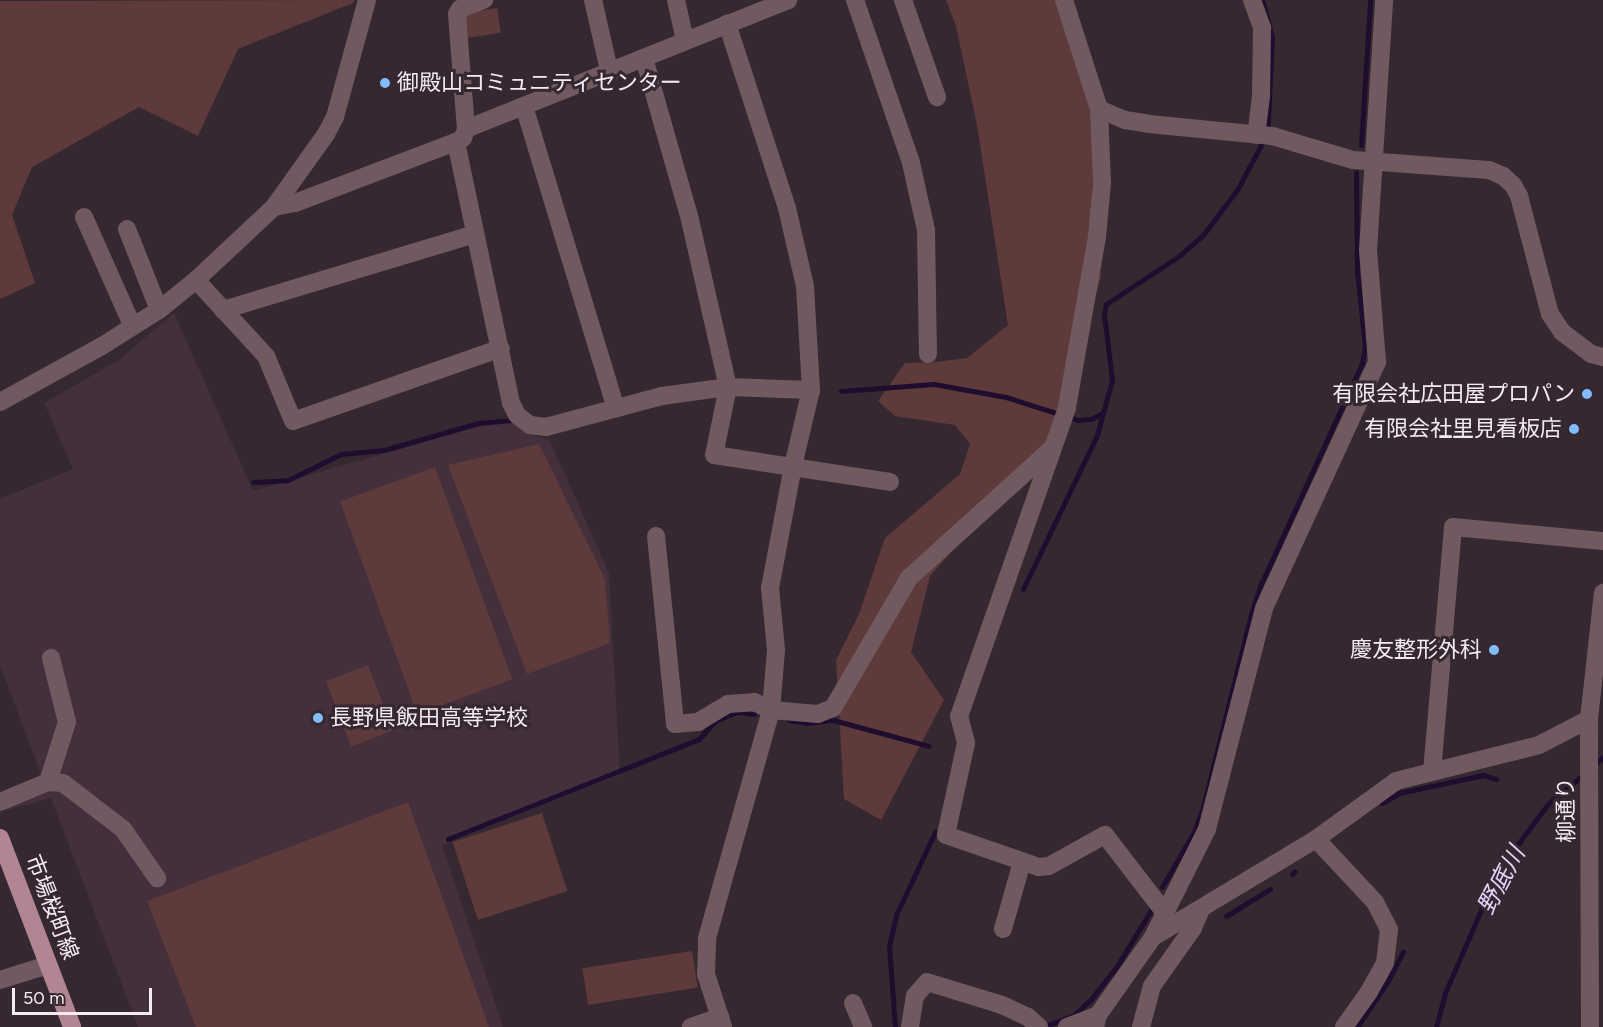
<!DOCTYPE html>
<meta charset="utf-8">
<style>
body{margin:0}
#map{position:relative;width:1603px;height:1027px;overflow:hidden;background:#352830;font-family:Figtree,"Noto Sans JP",sans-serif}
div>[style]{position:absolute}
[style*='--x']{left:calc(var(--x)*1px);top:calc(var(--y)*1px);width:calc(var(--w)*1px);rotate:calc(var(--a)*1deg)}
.built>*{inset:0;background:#43303c}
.green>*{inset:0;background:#5f3a3b;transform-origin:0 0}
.stream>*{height:5px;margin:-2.5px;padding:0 2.5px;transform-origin:2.5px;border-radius:2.5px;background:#1e0d2e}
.minor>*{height:18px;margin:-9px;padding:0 9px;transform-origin:9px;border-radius:9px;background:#705a60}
.major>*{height:18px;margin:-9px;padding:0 9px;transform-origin:9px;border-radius:9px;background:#b18692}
.dots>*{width:16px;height:16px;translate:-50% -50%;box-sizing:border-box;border:3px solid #352830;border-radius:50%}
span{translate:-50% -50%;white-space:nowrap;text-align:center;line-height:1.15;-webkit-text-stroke:6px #352830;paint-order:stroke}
.poi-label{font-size:22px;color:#f4ebf0}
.left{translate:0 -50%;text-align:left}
.right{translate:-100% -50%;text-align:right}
.street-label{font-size:22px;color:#f4ebf0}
.water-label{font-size:24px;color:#e6d3fb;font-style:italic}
.scale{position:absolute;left:12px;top:988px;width:140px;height:27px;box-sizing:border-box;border:3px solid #f4ebf0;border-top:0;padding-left:8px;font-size:18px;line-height:21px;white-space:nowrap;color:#f4ebf0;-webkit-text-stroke:4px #352830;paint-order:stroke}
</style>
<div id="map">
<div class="built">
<div style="clip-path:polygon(174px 313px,253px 491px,512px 417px,522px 430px,550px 441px,609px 573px,620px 775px,442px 845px,503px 1027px,138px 1027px,51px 798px,7px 810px,0 792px,38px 776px,40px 771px,0 665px,0 499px,73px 469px,44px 403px,119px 360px)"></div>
</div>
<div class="green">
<div style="clip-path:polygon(354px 0,353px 3px,238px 49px,198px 136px,139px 107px,32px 167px,12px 215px,35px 283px,0 299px,0 1px)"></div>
<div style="clip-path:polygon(946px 0,1059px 0,1094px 122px,1092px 208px,1101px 276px,1058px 431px,930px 576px,911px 652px,944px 700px,881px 820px,844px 799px,836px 660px,859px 614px,885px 538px,960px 474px,970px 444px,955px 425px,895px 416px,878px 401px,905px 363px,936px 362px,967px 358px,1008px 325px,977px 125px,956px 26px)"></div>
<div style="left:497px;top:8px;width:25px;height:36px;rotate:81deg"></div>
<div style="clip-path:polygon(539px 444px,605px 579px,610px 643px,527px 674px,448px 465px)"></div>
<div style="left:435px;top:467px;width:226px;height:101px;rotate:70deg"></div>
<div style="left:368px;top:665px;width:70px;height:45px;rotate:69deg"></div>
<div style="clip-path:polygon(408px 802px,489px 1027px,196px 1027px,147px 901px)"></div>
<div style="left:542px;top:813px;width:82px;height:94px;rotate:72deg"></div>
<div style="left:692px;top:951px;width:37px;height:111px;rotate:81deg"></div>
</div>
<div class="stream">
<div style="--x:1361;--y:145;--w:145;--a:-86.4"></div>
<div style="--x:841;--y:391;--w:93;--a:-4.3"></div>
<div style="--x:934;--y:384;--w:73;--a:10.2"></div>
<div style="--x:1006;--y:397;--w:76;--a:17.7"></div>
<div style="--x:1078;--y:420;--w:13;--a:-4"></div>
<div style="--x:1091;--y:419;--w:13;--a:-27"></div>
<div style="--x:253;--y:482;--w:35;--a:-3"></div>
<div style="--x:288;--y:480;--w:59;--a:-26.1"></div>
<div style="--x:341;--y:454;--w:43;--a:-5.3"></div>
<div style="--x:384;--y:450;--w:98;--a:-16"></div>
<div style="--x:478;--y:423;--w:34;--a:-5"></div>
<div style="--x:1023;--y:589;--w:171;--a:-64.3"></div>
<div style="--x:1097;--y:435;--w:57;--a:-74.7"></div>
<div style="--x:1112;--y:380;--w:66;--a:-96.9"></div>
<div style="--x:1104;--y:314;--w:10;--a:-79"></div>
<div style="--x:1106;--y:304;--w:87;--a:-33.3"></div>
<div style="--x:1179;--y:256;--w:32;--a:-41"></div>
<div style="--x:1203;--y:235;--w:56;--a:-52.9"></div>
<div style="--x:1237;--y:190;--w:51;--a:-61.9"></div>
<div style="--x:1261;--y:145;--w:24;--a:-73"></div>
<div style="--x:1268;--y:122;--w:85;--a:-87.3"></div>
<div style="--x:1272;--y:37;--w:38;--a:-105"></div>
<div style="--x:789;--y:720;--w:18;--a:9"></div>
<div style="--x:807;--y:723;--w:26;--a:-7"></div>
<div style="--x:833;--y:720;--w:99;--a:15.2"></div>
<div style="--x:1593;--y:766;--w:13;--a:-42"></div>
<div style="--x:1382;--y:803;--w:20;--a:-30"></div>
<div style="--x:1399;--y:793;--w:86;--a:-12.1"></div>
<div style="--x:1483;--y:775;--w:14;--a:17"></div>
<div style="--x:448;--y:839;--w:270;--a:-21.7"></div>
<div style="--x:699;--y:739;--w:24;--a:-48"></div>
<div style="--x:715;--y:721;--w:10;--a:-24"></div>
<div style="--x:724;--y:717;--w:14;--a:-21"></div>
<div style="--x:737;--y:712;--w:17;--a:7"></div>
<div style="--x:1292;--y:874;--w:4;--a:-45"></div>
<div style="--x:1162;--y:887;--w:64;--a:-59.8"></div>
<div style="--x:1194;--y:832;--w:27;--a:-70"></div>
<div style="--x:1203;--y:807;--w:199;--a:-76"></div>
<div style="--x:1251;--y:614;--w:32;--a:-72"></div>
<div style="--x:1261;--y:584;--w:243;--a:-65.4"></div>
<div style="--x:1362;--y:363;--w:16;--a:-79"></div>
<div style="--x:1365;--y:347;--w:76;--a:-96"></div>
<div style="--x:1357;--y:271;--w:99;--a:-90.6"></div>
<div style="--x:1226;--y:916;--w:52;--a:-31.5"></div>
<div style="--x:895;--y:1027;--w:81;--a:-94.2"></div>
<div style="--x:889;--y:946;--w:32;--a:-77"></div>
<div style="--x:896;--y:915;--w:92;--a:-64.8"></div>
<div style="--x:1043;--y:1027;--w:33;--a:-21"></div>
<div style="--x:1074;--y:1015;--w:25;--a:-43"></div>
<div style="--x:1092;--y:998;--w:41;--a:-52"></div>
<div style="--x:1117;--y:966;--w:66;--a:-58.7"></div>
<div style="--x:1357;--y:1027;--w:55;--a:-56"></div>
<div style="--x:1388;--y:981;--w:33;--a:-63"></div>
<div style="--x:1436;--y:1027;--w:35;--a:-75"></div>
<div style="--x:1445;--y:993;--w:106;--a:-66.6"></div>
<div style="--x:1487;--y:896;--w:46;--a:-61.2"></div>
<div style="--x:1509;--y:856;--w:65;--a:-53.1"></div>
<div style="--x:1548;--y:804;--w:47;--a:-39.8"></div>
</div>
<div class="minor">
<div style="--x:593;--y:0;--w:72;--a:77.1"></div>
<div style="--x:676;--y:0;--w:41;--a:77.3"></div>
<div style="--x:855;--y:0;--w:172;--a:71"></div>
<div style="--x:911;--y:163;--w:69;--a:77.4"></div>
<div style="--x:926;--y:230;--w:124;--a:89.1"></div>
<div style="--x:903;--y:0;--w:103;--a:70.7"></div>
<div style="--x:1064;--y:0;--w:114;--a:72.2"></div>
<div style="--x:1099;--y:109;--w:74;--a:87.7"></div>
<div style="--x:1102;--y:183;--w:54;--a:95.3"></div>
<div style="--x:1097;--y:237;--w:174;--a:100"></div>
<div style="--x:1067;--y:408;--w:326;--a:109.3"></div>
<div style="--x:959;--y:716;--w:28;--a:75"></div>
<div style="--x:966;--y:743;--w:94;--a:102.3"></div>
<div style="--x:946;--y:835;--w:98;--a:19"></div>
<div style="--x:1039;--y:867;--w:10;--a:-6"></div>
<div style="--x:1049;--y:866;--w:64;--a:-29"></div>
<div style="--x:1105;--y:835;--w:98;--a:52.4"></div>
<div style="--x:1252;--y:0;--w:30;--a:70"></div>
<div style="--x:1262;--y:28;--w:68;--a:90.8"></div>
<div style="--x:1261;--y:96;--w:39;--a:97"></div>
<div style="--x:644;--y:58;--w:168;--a:74.1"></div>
<div style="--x:690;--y:220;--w:171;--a:77.2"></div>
<div style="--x:728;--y:387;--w:69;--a:101.6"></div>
<div style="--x:714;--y:455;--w:178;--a:8.7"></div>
<div style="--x:524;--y:106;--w:316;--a:73.1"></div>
<div style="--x:1099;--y:109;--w:28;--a:23"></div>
<div style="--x:1125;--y:120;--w:24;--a:9"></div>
<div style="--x:1149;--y:124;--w:124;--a:5.6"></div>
<div style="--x:1272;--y:136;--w:84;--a:16.5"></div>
<div style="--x:1353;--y:160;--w:136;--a:4.2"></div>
<div style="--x:1489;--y:170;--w:15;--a:23"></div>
<div style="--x:1503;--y:176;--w:13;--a:42"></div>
<div style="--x:1513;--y:185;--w:13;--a:61"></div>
<div style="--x:1519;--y:196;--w:122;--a:75.3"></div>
<div style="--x:1550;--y:314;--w:22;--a:56"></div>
<div style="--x:1562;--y:332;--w:36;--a:37"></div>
<div style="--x:1591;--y:354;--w:12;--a:14"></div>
<div style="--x:466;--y:129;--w:115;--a:-94.5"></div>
<div style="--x:457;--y:14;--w:6;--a:-59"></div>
<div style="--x:460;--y:9;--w:26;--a:-21"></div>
<div style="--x:456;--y:142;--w:267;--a:78.1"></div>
<div style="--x:511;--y:403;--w:13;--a:63"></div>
<div style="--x:517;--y:415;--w:16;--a:38"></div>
<div style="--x:530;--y:425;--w:16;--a:7"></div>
<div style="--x:546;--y:427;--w:120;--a:-15"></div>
<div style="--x:662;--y:396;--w:67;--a:-7.8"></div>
<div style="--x:728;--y:387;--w:83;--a:2.1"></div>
<div style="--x:811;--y:390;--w:104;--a:-93.3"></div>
<div style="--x:805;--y:286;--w:80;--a:-103"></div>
<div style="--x:787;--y:208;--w:194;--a:-108"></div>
<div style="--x:274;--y:207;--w:21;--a:-11"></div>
<div style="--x:295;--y:203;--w:172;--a:-20.8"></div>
<div style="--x:456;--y:142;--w:8;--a:-30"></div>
<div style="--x:463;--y:138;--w:9;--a:-72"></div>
<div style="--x:466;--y:129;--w:347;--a:-21.8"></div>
<div style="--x:84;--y:217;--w:118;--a:66"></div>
<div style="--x:127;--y:229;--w:87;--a:68.4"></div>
<div style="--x:196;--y:280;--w:103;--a:47.4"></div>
<div style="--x:266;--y:356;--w:70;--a:67.4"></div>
<div style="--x:293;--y:421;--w:220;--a:-19.3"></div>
<div style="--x:223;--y:310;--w:262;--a:-16.8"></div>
<div style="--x:0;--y:402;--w:116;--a:-28.8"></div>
<div style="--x:102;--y:346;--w:67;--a:-32.3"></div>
<div style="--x:159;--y:310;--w:48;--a:-39"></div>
<div style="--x:196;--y:280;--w:107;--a:-43.1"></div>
<div style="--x:274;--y:207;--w:90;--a:-54.5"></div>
<div style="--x:326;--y:134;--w:19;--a:-62"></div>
<div style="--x:335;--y:117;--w:121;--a:-74.7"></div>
<div style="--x:656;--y:536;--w:189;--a:84.2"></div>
<div style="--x:675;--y:724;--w:23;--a:-5"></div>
<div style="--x:698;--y:722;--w:35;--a:-31"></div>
<div style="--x:728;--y:704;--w:26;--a:-4"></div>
<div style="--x:754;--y:702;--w:19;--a:25"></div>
<div style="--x:771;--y:710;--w:47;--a:4.9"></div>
<div style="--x:818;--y:714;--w:16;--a:-22"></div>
<div style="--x:833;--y:708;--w:151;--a:-59.7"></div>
<div style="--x:909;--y:578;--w:190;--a:-42.2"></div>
<div style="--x:51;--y:658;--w:66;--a:76"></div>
<div style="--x:67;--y:722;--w:63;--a:107.6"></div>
<div style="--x:48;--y:782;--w:15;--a:4"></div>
<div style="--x:63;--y:783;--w:76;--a:37.5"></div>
<div style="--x:123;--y:829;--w:60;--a:55.2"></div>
<div style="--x:1432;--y:772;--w:246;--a:-85.1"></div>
<div style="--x:1453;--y:527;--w:151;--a:5.3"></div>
<div style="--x:0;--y:802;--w:52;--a:-22.6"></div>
<div style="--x:1316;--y:839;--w:86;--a:46.9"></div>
<div style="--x:1375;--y:902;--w:31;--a:63"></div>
<div style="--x:1389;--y:930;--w:33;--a:97"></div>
<div style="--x:1385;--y:963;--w:33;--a:119"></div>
<div style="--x:1369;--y:992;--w:43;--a:125.5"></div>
<div style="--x:1003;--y:929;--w:70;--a:-74.2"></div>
<div style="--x:1153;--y:937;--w:190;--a:-31"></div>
<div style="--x:1316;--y:839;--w:99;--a:-35.9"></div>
<div style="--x:1396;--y:781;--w:147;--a:-14.1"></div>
<div style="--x:1539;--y:745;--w:56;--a:-27.5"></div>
<div style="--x:0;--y:980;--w:50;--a:-17.4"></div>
<div style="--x:853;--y:1003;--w:26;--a:67"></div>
<div style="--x:691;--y:1027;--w:31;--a:-19"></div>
<div style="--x:723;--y:1027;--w:56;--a:-107.8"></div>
<div style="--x:706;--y:974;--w:36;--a:-88"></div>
<div style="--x:707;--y:938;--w:237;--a:-74.3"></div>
<div style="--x:771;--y:710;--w:60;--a:-85.2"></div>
<div style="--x:776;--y:650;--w:62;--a:-95.5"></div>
<div style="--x:770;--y:588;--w:124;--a:-79.3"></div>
<div style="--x:793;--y:466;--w:78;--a:-76.7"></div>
<div style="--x:910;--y:1027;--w:31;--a:-81"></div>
<div style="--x:915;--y:996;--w:18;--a:-49"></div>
<div style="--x:927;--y:982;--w:78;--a:17"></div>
<div style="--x:1002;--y:1005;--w:29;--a:25"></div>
<div style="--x:1028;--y:1017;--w:15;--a:42"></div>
<div style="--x:1067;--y:1027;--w:33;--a:-21"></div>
<div style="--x:1095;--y:1027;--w:12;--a:-76"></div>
<div style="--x:1098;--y:1015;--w:95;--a:-54.8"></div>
<div style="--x:1153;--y:937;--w:121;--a:-63.4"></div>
<div style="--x:1207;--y:829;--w:228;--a:-75.5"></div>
<div style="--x:1264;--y:608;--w:271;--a:-65.3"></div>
<div style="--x:1377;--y:362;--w:112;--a:-94.6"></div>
<div style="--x:1368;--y:250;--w:251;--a:-86.3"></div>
<div style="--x:1141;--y:1027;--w:42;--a:-75"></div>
<div style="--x:1152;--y:986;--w:71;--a:-54.7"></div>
<div style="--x:1193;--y:928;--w:21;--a:-67"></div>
<div style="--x:1590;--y:1027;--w:308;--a:-90.2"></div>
<div style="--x:1589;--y:719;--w:127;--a:-83.7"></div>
</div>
<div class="major">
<div style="--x:0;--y:838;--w:202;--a:69.1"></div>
</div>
<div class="dots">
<div style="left:385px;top:83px;background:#82bcfa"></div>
<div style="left:1587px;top:394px;background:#82bcfa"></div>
<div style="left:1574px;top:429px;background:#82bcfa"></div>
<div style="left:1494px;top:650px;background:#82bcfa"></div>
<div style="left:318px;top:718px;background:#82bcfa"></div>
</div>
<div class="poi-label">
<span class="left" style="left:397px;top:83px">御殿山コミュニティセンター</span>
<span class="right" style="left:1575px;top:394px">有限会社広田屋プロパン</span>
<span class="right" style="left:1562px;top:429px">有限会社里見看板店</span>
<span class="right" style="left:1482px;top:650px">慶友整形外科</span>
<span class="left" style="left:330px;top:718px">長野県飯田高等学校</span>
</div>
<div class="street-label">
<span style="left:1566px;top:810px;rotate:-91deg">柳通り</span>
<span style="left:52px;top:907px;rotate:69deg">市場桜町線</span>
</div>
<div class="water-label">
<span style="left:1501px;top:880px;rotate:-62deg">野底川</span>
</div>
<div class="scale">50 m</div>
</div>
